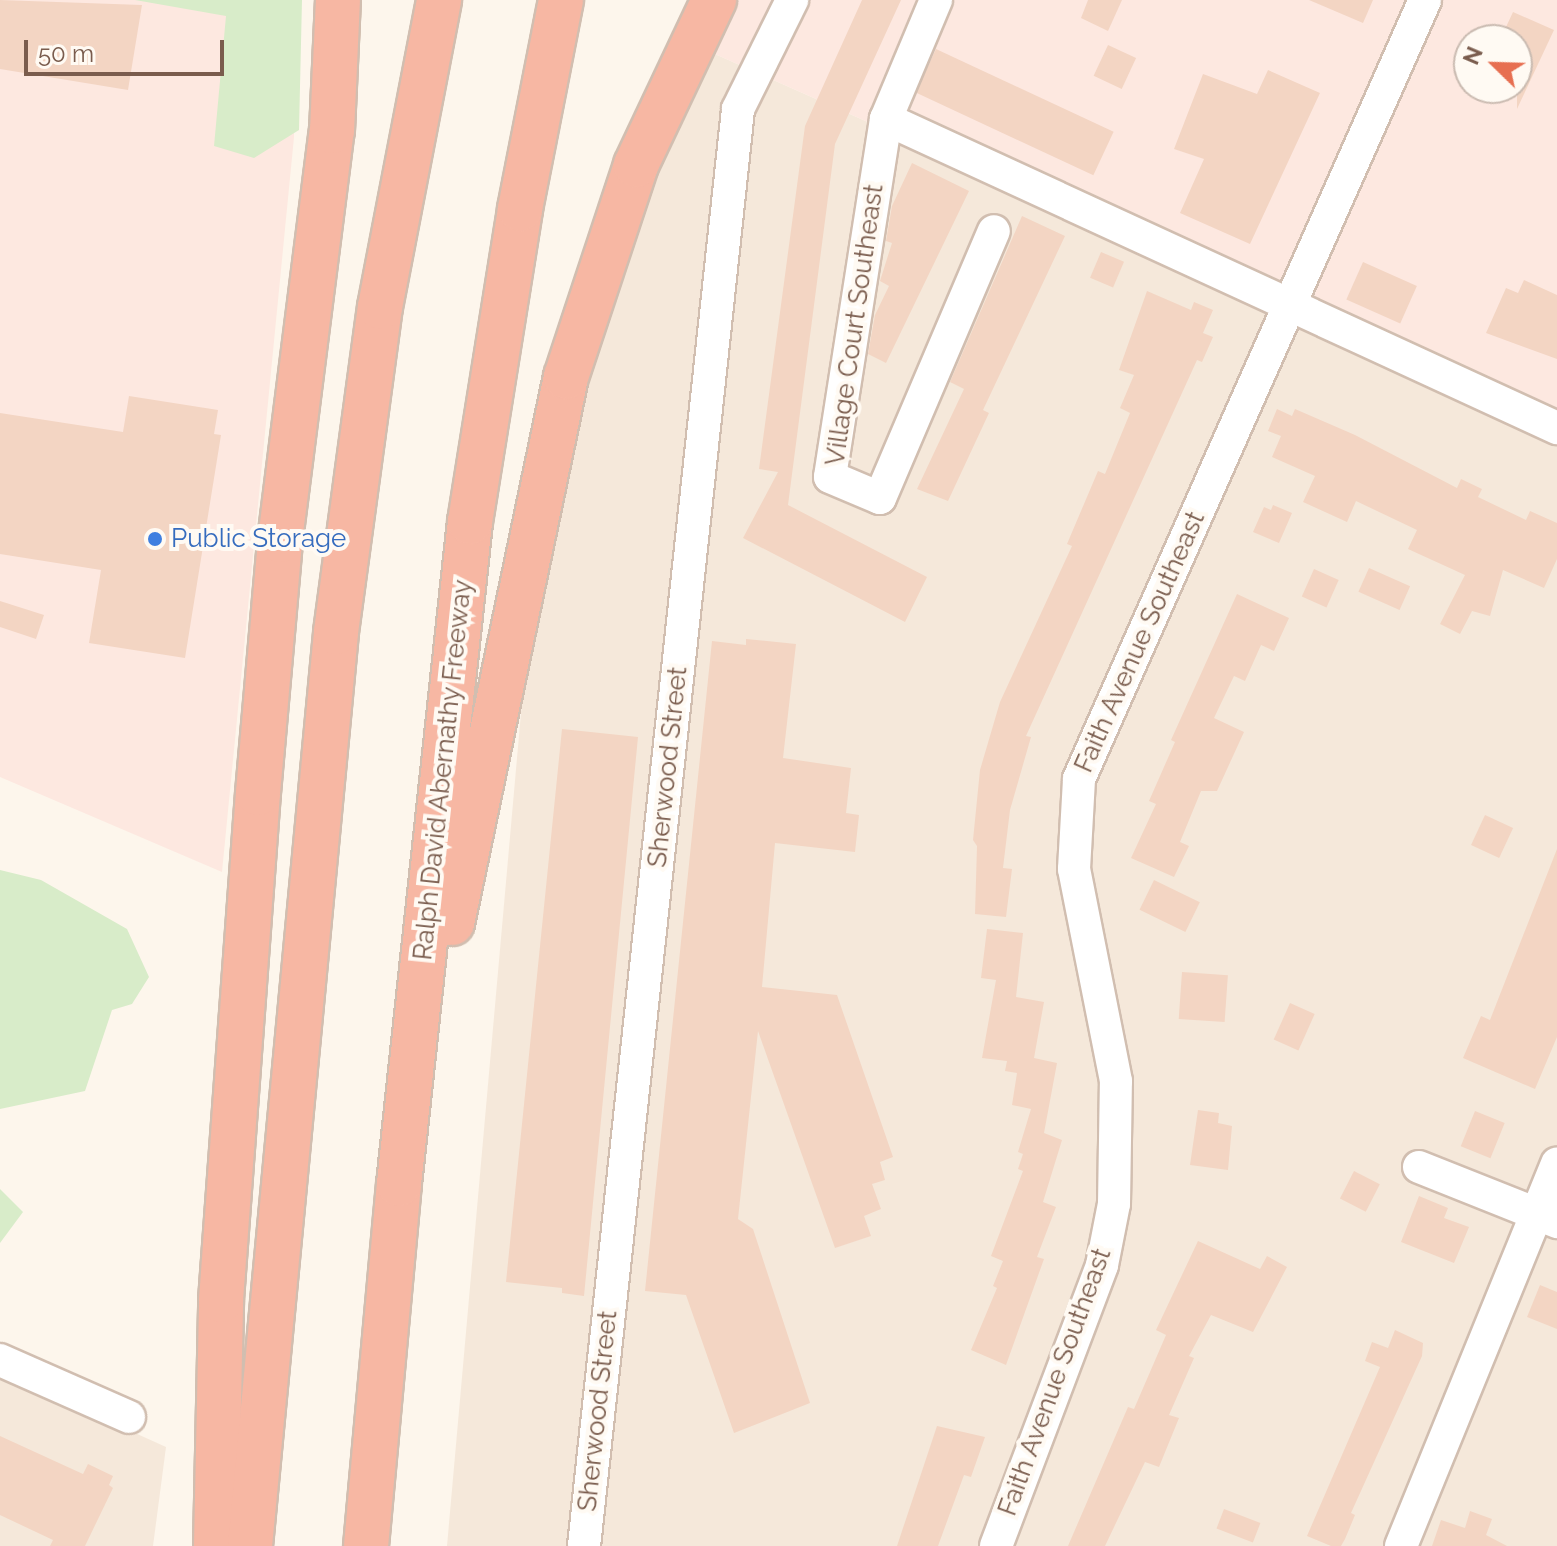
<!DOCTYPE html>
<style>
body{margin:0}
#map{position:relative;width:1557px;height:1546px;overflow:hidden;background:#fdf6ec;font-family:Raleway,sans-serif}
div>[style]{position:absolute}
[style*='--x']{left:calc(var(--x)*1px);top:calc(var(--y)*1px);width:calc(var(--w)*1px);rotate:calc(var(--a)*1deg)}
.residential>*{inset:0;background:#f5e8da}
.commercial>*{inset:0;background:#fde8e0}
.green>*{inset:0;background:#d8ecc9}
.building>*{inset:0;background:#f3d5c3;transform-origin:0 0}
.roads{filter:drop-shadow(2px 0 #d1beb0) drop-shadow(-2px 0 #d1beb0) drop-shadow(0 2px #d1beb0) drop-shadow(0 -2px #d1beb0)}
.street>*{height:32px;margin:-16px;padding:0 16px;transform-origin:16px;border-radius:16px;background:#fff}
.highway>*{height:44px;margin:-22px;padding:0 22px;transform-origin:22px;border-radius:22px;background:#f7b7a3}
.dots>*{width:22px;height:22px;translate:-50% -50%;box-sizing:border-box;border:4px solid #fffaf3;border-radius:50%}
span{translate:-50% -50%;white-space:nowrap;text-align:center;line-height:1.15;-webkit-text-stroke:8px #fffaf3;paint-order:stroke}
.street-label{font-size:26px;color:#7a5c4d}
.shop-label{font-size:26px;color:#366cbe}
.left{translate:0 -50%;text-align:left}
.north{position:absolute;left:1453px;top:24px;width:80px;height:80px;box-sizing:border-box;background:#fffaf3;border:2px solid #cabbb1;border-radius:50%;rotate:293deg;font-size:22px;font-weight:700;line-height:32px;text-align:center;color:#7a5c4d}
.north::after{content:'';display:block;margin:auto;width:28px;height:36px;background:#e76f51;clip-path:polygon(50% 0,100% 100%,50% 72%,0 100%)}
.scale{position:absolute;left:24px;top:40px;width:200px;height:36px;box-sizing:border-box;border:4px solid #7a5c4d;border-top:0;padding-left:10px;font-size:24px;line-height:28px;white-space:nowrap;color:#7a5c4d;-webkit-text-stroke:6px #fffaf3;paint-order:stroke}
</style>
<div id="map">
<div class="residential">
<div style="clip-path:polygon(708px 51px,1557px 428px,1557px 1546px,447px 1546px,533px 578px,637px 196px)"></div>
<div style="clip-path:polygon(0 1372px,166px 1447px,153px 1546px,0 1546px)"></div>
</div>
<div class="commercial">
<div style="clip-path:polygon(0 0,293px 0,294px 137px,222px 872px,0 777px)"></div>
<div style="clip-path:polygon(evenodd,732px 0,1557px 0,1557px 428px,708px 51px,732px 0,1469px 40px,1517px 40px,1517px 88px,1469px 88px,1469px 40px)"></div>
</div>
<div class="green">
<div style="clip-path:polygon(135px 0,302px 0,299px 130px,254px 158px,214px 146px,226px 16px)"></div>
<div style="clip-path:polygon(0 870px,41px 880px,127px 929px,149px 977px,132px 1004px,112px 1010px,85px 1091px,0 1109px)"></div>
<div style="clip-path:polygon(0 1189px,23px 1212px,0 1243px)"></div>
</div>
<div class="building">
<div style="clip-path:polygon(0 0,142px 5px,128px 90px,0 69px)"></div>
<div style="clip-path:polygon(862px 0,901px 0,835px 144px,788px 505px,927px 577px,905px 622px,743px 538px,778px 472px,759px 469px,805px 126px)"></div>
<div style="clip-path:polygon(1088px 0,1122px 0,1108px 31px,1081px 18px)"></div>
<div style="clip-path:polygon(1309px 0,1373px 0,1363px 23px)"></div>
<div style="clip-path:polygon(1513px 12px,1554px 30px,1517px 109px,1517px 40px,1500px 40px)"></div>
<div style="left:1108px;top:45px;width:31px;height:34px;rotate:25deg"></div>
<div style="left:936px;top:49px;width:196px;height:48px;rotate:25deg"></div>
<div style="clip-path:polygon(1268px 70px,1320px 93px,1250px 244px,1180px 213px,1204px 159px,1174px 149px,1203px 74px,1257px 94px)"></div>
<div style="clip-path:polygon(912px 163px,969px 191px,886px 363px,868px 354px,875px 315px,889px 286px,880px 281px,892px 243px,886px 241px,892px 206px)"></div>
<div style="clip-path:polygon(1022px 216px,1065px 236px,983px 410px,989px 413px,948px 501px,917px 489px,964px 389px,950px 382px)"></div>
<div style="left:1101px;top:252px;width:25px;height:28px;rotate:23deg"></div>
<div style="left:1363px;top:262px;width:59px;height:41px;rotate:24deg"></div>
<div style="clip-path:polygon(1524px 280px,1557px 295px,1557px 359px,1486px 333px,1506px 288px,1518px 293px)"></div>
<div style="clip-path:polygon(1147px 291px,1191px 310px,1194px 302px,1213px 310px,1203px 333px,1213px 337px,1202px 362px,1197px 360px,1026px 736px,1031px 737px,1010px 810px,1003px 868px,1012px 869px,1006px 917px,975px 914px,977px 846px,973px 840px,980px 770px,1000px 702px,1072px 546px,1067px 544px,1098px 471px,1105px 474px,1130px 413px,1120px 408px,1134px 375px,1119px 370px)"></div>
<div style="clip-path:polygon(129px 396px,218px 410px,214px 434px,221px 435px,185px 658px,89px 643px,101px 570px,0 554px,0 413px,123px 432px)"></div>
<div style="clip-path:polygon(1277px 409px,1292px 416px,1295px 409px,1355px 435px,1457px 488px,1461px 479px,1482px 489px,1478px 497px,1526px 520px,1530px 511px,1557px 523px,1557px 559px,1544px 588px,1503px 570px,1490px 616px,1472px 611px,1460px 634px,1440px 624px,1465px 575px,1408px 549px,1417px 530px,1356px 501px,1347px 522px,1303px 502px,1315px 476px,1272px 457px,1281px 436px,1268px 431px)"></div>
<div style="clip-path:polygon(1273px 505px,1292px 513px,1279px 543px,1253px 532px,1264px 507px,1271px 510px)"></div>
<div style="left:1369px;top:568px;width:45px;height:26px;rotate:24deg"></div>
<div style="left:1314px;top:569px;width:27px;height:30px;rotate:24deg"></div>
<div style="clip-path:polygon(1237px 594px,1289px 618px,1274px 651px,1261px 645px,1245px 681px,1234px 676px,1214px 718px,1244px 732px,1217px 791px,1201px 791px,1180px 842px,1189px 846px,1174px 877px,1131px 858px,1156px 804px,1149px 801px,1175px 742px,1171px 740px)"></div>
<div style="clip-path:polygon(0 601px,44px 615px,36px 639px,0 627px)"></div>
<div style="clip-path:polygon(746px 639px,796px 644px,783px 758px,851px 768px,846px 813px,859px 815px,855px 852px,775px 843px,762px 987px,837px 995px,893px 1157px,880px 1162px,885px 1180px,872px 1184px,881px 1209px,864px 1216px,871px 1236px,835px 1248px,758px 1031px,738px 1219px,753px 1229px,810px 1403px,734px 1433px,686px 1295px,645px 1291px,712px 641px,746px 645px)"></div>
<div style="clip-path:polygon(562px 729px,638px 737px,584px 1296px,562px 1293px,562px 1288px,506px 1282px)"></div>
<div style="left:1485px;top:815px;width:31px;height:33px;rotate:25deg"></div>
<div style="clip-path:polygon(1557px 849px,1557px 1037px,1535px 1089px,1463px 1058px,1481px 1016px,1490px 1020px)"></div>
<div style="left:1154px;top:880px;width:51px;height:33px;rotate:26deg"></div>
<div style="clip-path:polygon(987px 929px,1023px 933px,1016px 997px,1044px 1002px,1034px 1058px,1057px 1063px,1044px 1133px,1062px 1140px,1043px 1202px,1056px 1207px,1037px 1257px,1044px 1259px,1006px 1365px,971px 1350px,997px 1288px,993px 1286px,1003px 1261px,991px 1256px,1023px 1171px,1018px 1169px,1023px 1154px,1018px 1152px,1031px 1109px,1012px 1105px,1017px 1073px,1005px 1071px,1007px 1061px,982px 1058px,996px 980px,981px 978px)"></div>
<div style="left:1182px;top:972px;width:46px;height:47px;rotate:4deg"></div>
<div style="left:1290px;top:1003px;width:27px;height:40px;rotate:24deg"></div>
<div style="clip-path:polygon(1198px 1110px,1219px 1113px,1218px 1123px,1232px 1126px,1228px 1170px,1190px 1165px)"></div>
<div style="left:1475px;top:1111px;width:32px;height:38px;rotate:22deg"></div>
<div style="left:1354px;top:1171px;width:29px;height:31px;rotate:27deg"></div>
<div style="clip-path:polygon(1419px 1196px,1448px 1208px,1444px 1218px,1469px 1227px,1454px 1263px,1401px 1242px)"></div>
<div style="clip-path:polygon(1198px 1241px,1260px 1269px,1267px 1256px,1287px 1267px,1253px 1332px,1211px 1315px,1189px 1356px,1194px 1358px,1169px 1415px,1179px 1418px,1159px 1467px,1145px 1462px,1105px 1546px,1068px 1546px,1128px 1407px,1134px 1409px,1166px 1335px,1156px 1330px)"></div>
<div style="clip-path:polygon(1540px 1285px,1557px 1292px,1557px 1329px,1527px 1317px)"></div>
<div style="clip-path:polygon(1395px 1330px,1423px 1343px,1422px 1356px,1351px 1513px,1355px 1515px,1345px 1539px,1341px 1546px,1331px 1546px,1307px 1536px,1380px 1367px,1365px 1361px,1372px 1342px,1388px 1348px)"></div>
<div style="clip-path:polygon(937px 1426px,985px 1437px,971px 1477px,964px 1475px,938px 1546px,897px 1546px)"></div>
<div style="clip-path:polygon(0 1436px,83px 1474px,88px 1464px,113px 1476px,109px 1485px,113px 1488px,85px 1546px,50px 1546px,53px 1540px,0 1515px)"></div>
<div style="left:1224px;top:1509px;width:39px;height:21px;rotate:21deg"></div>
<div style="clip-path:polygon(1470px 1511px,1492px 1519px,1486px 1535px,1507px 1546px,1432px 1546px,1441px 1520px,1465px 1528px)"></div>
</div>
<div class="roads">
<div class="street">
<div style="--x:936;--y:0;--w:129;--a:112.8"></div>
<div style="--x:886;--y:119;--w:362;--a:98.9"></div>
<div style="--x:830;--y:477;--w:54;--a:22.8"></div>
<div style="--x:880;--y:498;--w:290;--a:-66.9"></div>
<div style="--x:886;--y:119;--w:739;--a:24.73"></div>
<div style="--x:1419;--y:1167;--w:149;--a:21.7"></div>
<div style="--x:0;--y:1360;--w:141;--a:23.8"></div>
<div style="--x:584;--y:1546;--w:1445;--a:-83.88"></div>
<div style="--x:738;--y:109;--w:122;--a:-63.6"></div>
<div style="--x:996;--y:1546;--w:300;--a:-69.3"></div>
<div style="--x:1102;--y:1265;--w:62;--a:-78.9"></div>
<div style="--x:1114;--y:1204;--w:123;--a:-89.1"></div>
<div style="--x:1116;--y:1081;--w:216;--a:-101.2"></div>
<div style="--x:1074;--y:869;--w:90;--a:-86.8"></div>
<div style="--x:1079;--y:779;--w:852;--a:-66.05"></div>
<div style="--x:1401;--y:1546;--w:413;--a:-67.8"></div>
</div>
<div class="highway">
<div style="--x:452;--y:923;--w:558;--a:-78.21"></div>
<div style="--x:566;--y:377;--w:223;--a:-71.7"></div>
<div style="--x:636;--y:165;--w:183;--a:-64.7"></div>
<div style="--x:216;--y:1546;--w:246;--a:-88.8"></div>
<div style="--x:221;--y:1300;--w:508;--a:-85.83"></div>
<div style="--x:258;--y:793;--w:254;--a:-85"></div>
<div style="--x:280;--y:540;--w:412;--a:-82.8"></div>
<div style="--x:332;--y:131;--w:131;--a:-87.4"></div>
<div style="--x:250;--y:1546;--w:918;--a:-84.62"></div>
<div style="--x:336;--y:632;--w:328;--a:-82.3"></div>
<div style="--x:380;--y:307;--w:313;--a:-79.1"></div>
<div style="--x:366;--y:1546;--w:364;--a:-84.8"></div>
<div style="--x:399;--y:1184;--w:666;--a:-83.88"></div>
<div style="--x:470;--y:522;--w:317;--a:-80.9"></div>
<div style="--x:520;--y:209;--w:213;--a:-78.9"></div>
</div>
</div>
<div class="dots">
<div style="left:155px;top:539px;background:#3f7fe0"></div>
</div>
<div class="street-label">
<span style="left:855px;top:325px;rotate:-82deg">Village Court Southeast</span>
<span style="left:1140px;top:642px;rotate:-66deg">Faith Avenue Southeast</span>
<span style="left:668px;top:767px;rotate:-84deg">Sherwood Street</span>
<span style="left:443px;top:770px;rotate:-84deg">Ralph David Abernathy Freeway</span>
<span style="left:1055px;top:1382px;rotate:-70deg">Faith Avenue Southeast</span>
<span style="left:598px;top:1411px;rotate:-84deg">Sherwood Street</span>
</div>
<div class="shop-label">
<span class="left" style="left:171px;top:539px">Public Storage</span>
</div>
<div class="north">N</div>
<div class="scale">50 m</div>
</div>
